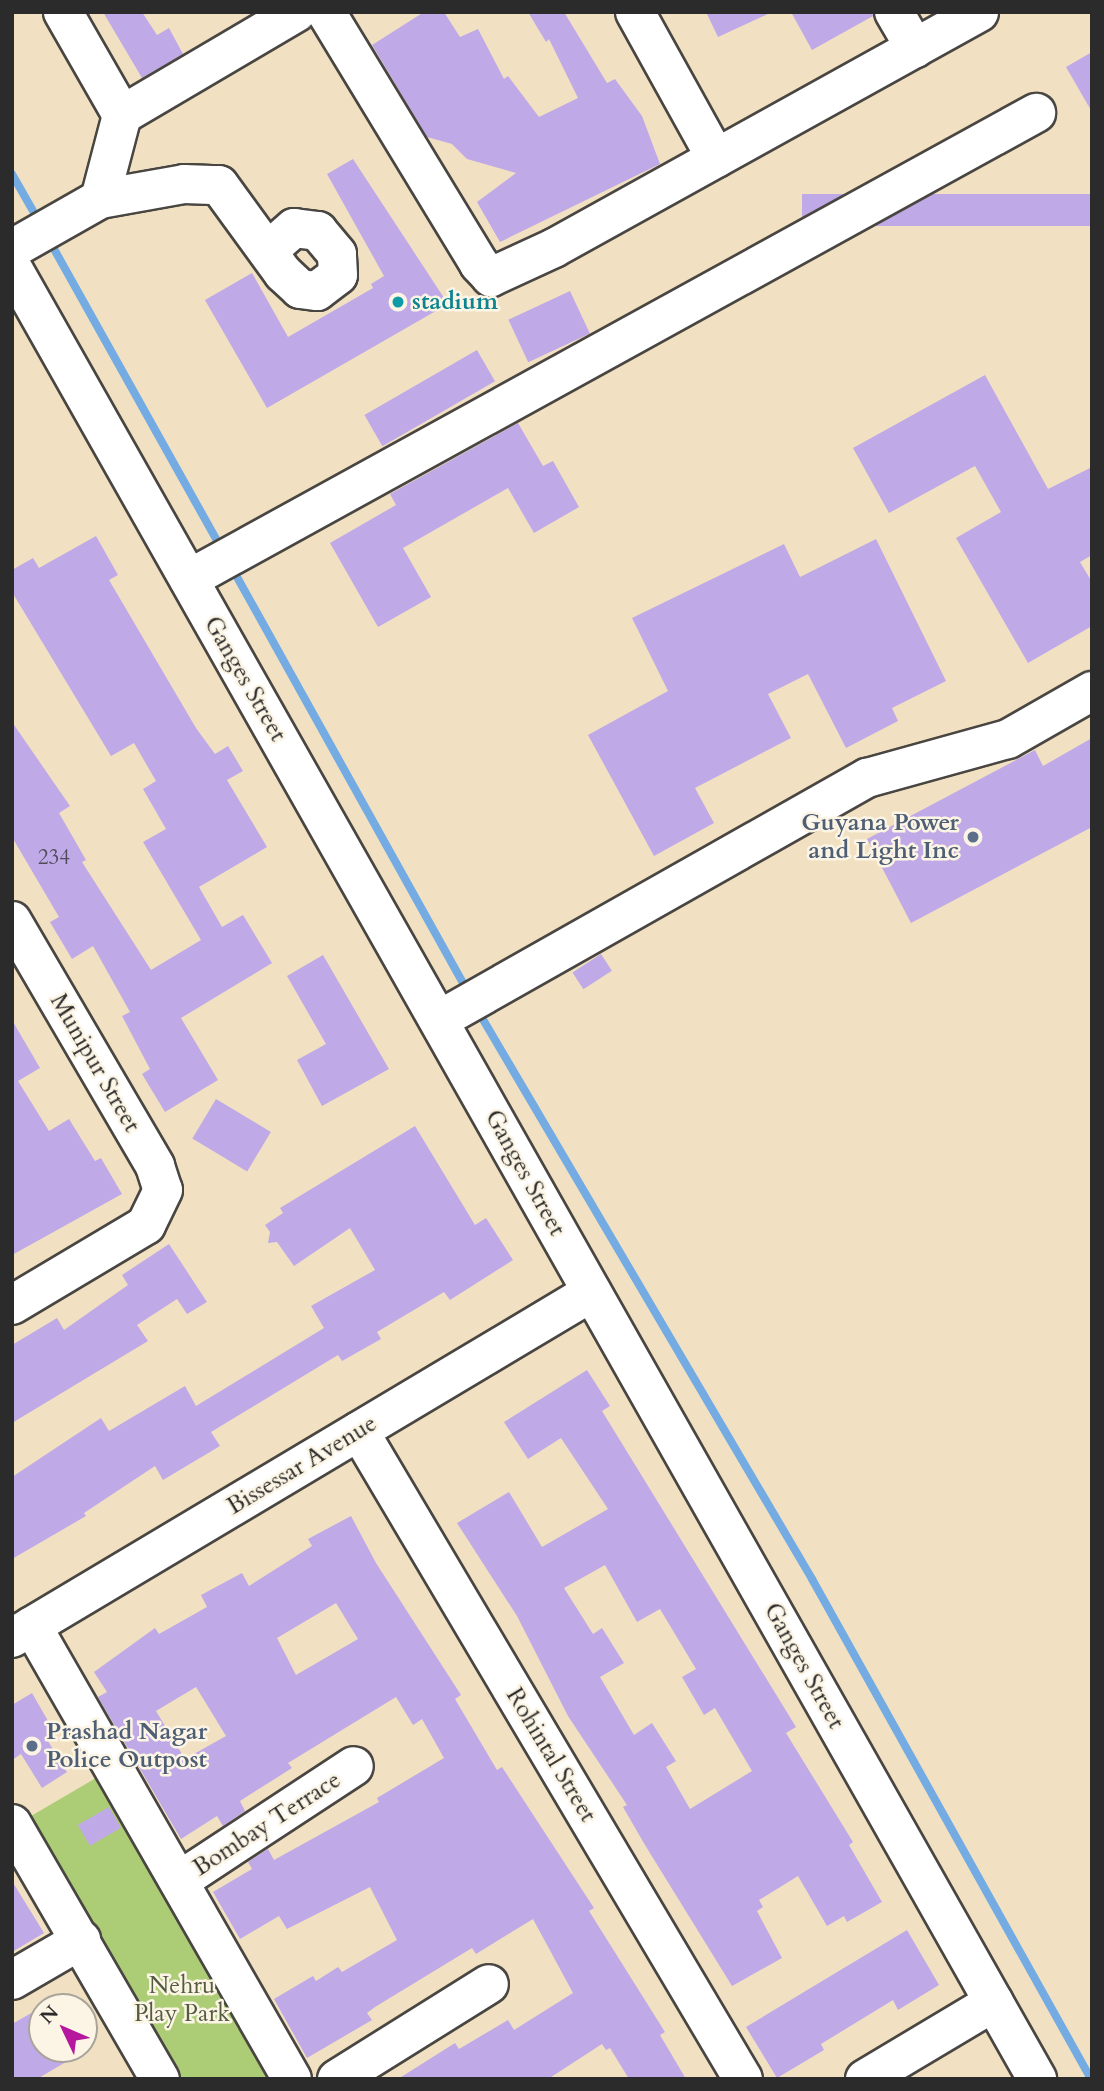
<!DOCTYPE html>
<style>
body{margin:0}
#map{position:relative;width:1104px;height:2091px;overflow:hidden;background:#f1e1c2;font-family:Cardo,serif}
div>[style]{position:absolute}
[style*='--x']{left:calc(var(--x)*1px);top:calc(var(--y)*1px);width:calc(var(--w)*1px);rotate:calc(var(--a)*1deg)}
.green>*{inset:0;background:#accd75}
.stream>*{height:8px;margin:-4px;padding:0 4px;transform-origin:4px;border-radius:4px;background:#73abe2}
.building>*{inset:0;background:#bfa9e7;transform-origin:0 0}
.roads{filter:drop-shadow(2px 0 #494642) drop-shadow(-2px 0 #494642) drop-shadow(0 2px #494642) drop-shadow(0 -2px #494642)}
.minor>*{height:38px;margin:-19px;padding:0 19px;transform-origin:19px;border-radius:19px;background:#fff}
.dots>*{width:19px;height:19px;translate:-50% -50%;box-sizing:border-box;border:4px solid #fcf5e5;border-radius:50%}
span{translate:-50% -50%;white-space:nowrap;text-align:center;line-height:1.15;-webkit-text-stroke:5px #fcf5e5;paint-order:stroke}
.number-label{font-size:21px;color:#504a5a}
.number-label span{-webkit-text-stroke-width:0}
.culture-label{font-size:24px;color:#0d838f;font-weight:700}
.left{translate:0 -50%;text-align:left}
.street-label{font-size:24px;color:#2b2b2b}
.service-label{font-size:24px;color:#4e5e75;font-weight:700}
.right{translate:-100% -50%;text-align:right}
.park-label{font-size:24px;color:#525c41}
.frame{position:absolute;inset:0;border:14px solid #2b2b2b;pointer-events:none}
.north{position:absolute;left:28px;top:1993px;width:70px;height:70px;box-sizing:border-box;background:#fcf5e5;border:2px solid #a8a49b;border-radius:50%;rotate:314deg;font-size:19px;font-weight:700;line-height:28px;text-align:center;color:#2b2b2b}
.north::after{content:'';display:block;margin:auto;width:24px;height:32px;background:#b5179e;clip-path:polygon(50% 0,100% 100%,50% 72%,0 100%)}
</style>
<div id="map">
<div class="green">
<div style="clip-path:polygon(113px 1768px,295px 2079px,162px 2079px,14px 1826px)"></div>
</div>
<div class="stream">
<div style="--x:12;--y:174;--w:56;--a:60.3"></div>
<div style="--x:49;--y:240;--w:355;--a:60.8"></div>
<div style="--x:232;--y:568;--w:487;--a:60.9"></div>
<div style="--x:478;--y:1011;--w:659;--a:59.54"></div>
<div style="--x:812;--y:1579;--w:573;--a:60.84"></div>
</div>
<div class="building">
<div style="clip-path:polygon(103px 12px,142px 12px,157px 35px,169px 28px,183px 54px,142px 78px)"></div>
<div style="clip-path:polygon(424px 12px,444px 12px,460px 37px,478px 29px,504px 79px,508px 76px,539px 117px,578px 98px,549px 39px,546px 42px,528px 12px,564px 12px,607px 83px,615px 79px,642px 116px,660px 164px,500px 242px,477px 202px,516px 173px,467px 159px,452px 144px,427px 137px,372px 45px)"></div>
<div style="clip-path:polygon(706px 12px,772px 12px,718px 37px)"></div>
<div style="clip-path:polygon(791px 12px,872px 12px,873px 16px,812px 50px)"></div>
<div style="clip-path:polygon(1092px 52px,1092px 112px,1066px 67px)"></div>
<div style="clip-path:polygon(353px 159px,448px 304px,267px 408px,205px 300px,252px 273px,288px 337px,373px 288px,371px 284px,384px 276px,327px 174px)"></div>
<div style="left:1092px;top:194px;width:32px;height:290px;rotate:90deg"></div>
<div style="left:570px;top:291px;width:47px;height:68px;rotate:65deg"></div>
<div style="left:477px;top:350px;width:36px;height:130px;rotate:60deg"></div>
<div style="clip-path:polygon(985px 375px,1048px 489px,1092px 467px,1092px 555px,1080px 562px,1092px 582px,1092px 626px,1028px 663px,956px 538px,1001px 512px,975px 466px,889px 513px,853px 448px)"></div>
<div style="clip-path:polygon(518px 423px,543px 466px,553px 461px,579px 507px,534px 533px,508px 488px,403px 548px,431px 597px,378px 627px,330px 543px,396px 505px,390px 494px)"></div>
<div style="clip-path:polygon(96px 536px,118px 575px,109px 580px,196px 728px,215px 754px,228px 746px,243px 771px,227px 780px,267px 847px,199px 887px,222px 927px,243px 915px,272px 963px,181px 1018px,218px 1080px,165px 1112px,142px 1074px,150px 1069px,122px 1016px,130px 1012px,93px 946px,72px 959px,50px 922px,59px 917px,12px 837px,12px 722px,70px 806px,59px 813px,86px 860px,82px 862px,151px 970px,201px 940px,143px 842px,166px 829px,143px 789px,156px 781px,134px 743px,111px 756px,12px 592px,12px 570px,33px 558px,39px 568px)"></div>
<div style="clip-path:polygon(876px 539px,946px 681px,892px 708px,898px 721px,846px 748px,808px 674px,768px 694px,791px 738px,695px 788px,714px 823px,654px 856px,588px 735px,668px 691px,632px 618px,784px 544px,800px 577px)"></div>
<div style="clip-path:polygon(1092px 738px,1092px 827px,911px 923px,867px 839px,1035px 750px,1043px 766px)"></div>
<div style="left:601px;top:954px;width:20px;height:34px;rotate:57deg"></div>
<div style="clip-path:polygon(323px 955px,389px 1069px,322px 1106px,297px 1060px,326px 1044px,287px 976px)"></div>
<div style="clip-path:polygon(12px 1020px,40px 1068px,18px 1081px,49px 1131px,69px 1119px,95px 1161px,101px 1158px,122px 1194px,12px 1255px)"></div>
<div style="left:216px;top:1099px;width:64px;height:46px;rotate:31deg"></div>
<div style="clip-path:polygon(415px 1126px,475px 1225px,486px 1218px,513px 1260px,450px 1300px,444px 1292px,377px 1332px,381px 1339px,342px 1361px,338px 1355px,211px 1432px,220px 1446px,163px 1480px,155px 1466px,84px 1513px,86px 1516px,12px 1559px,12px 1477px,101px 1418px,109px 1431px,185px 1386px,196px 1406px,324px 1328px,311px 1306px,375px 1270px,350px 1228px,294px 1266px,277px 1242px,268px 1243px,270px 1232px,265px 1225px,283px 1213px,280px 1208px)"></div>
<div style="clip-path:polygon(169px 1244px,207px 1302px,187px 1314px,177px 1299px,137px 1325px,148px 1341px,12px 1423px,12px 1345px,57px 1318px,64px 1330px,128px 1285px,122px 1275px)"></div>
<div style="clip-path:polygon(evenodd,587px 1370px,610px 1406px,602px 1411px,796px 1727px,786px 1733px,853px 1842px,849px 1845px,882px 1902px,847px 1922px,844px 1916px,827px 1926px,798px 1876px,759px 1900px,763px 1907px,757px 1911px,782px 1958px,732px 1986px,645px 1845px,623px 1807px,627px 1805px,568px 1716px,517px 1616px,457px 1523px,509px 1492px,542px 1547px,608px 1509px,561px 1438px,528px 1459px,504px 1422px,587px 1370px,605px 1565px,637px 1622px,660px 1609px,696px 1669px,682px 1677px,704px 1715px,715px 1708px,752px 1771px,690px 1809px,666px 1767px,676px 1761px,652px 1723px,634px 1735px,600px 1677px,624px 1663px,602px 1628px,593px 1634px,564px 1588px,605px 1565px)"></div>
<div style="clip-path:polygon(evenodd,351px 1516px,376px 1563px,461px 1695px,455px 1699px,497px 1770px,502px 1767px,594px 1908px,589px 1911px,665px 2032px,660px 2035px,686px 2079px,629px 2079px,610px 2048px,606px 2050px,602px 2044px,548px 2079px,398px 2079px,455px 2043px,459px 2049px,508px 2020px,514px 2030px,573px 1993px,533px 1919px,476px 1954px,472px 1948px,375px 2007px,367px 2013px,372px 2020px,307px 2058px,274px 1999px,313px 1976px,316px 1981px,338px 1967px,342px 1972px,397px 1940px,370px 1887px,287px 1929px,279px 1916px,240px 1939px,213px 1892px,252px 1869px,248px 1862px,268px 1849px,274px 1860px,379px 1802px,377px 1798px,444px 1758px,422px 1719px,413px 1725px,396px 1697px,288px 1763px,292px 1768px,240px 1801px,245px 1811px,223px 1826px,217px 1816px,181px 1839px,98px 1697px,107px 1692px,94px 1672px,155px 1628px,159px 1634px,207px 1607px,201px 1595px,242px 1573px,249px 1586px,312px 1546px,308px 1539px,351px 1516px,336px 1603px,358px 1639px,296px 1675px,277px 1638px,336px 1603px,351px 1516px,196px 1687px,226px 1736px,185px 1759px,156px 1711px,196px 1687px)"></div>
<div style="clip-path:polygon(32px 1693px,55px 1733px,46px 1738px,67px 1772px,42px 1788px,21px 1754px,12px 1760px,12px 1705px)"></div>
<div style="left:109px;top:1807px;width:24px;height:36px;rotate:60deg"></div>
<div style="clip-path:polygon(12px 1881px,44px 1933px,12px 1952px)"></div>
<div style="clip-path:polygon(907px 1930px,939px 1985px,898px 2010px,893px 2000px,821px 2044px,824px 2050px,777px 2078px,746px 2027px)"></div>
<div style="clip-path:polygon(42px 2007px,42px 2049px,88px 2049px,37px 2079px,12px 2079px,12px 2024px)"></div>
</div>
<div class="roads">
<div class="minor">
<div style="--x:326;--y:12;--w:295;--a:58.7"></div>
<div style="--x:479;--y:264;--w:18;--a:47"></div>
<div style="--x:491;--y:277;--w:69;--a:-24.7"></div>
<div style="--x:554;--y:248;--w:486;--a:-29"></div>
<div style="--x:635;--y:12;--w:167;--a:61"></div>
<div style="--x:894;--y:12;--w:42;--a:59.7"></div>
<div style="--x:122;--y:115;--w:203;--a:-30.5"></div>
<div style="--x:100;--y:199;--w:85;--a:-10.1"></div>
<div style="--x:184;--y:184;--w:35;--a:2"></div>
<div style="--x:219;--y:185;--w:109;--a:54"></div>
<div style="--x:283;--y:273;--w:23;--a:43"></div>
<div style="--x:300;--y:289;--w:17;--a:7"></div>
<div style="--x:317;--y:291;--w:26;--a:-37"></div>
<div style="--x:338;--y:275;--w:21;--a:-93"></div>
<div style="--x:337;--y:254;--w:30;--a:-130"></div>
<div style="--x:318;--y:231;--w:24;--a:-173"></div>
<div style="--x:294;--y:228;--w:32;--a:139"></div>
<div style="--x:12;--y:249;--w:101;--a:-29.6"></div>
<div style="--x:100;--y:199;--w:87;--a:-75.3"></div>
<div style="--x:122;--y:115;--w:119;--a:-119.8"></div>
<div style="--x:12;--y:267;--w:2082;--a:60.5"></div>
<div style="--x:189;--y:579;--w:967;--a:-28.82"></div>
<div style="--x:12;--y:921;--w:284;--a:59.7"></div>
<div style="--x:155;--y:1166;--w:25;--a:72"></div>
<div style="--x:163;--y:1190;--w:39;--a:116"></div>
<div style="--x:146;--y:1225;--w:156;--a:149.2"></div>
<div style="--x:439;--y:1020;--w:492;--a:-29.5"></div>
<div style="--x:867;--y:778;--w:146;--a:-15.5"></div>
<div style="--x:1008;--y:739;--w:97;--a:-29.7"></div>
<div style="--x:359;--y:1431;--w:753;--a:59.35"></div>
<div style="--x:32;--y:1626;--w:522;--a:60.15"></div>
<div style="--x:12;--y:1638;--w:675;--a:-30.82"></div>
<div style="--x:12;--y:1824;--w:295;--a:59.9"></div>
<div style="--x:179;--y:1881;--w:209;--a:-33.3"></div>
<div style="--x:12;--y:1980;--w:80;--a:-30.1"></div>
<div style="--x:337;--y:2079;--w:179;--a:-32"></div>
<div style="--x:865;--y:2079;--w:150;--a:-30.8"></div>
</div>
</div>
<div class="dots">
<div style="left:398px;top:302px;background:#0f9aa8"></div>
<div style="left:973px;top:837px;background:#5c6f8a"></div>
<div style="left:32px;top:1746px;background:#5c6f8a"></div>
</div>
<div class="number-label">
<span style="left:54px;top:858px">234</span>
</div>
<div class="culture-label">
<span class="left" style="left:412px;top:302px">stadium</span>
</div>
<div class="street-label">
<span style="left:245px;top:679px;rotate:60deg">Ganges Street</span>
<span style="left:95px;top:1063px;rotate:60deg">Munipur Street</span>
<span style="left:525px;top:1173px;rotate:61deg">Ganges Street</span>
<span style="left:302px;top:1465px;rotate:-31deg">Bissessar Avenue</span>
<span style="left:804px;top:1666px;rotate:61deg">Ganges Street</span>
<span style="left:551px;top:1755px;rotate:59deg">Rohintal Street</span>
<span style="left:267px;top:1824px;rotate:-33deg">Bombay Terrace</span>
</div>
<div class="service-label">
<span class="right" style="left:959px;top:837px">Guyana Power<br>and Light Inc</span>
<span class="left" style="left:46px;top:1746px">Prashad Nagar<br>Police Outpost</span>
</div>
<div class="park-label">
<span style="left:182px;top:2000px">Nehru<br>Play Park</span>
</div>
<div class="frame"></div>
<div class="north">N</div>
</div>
